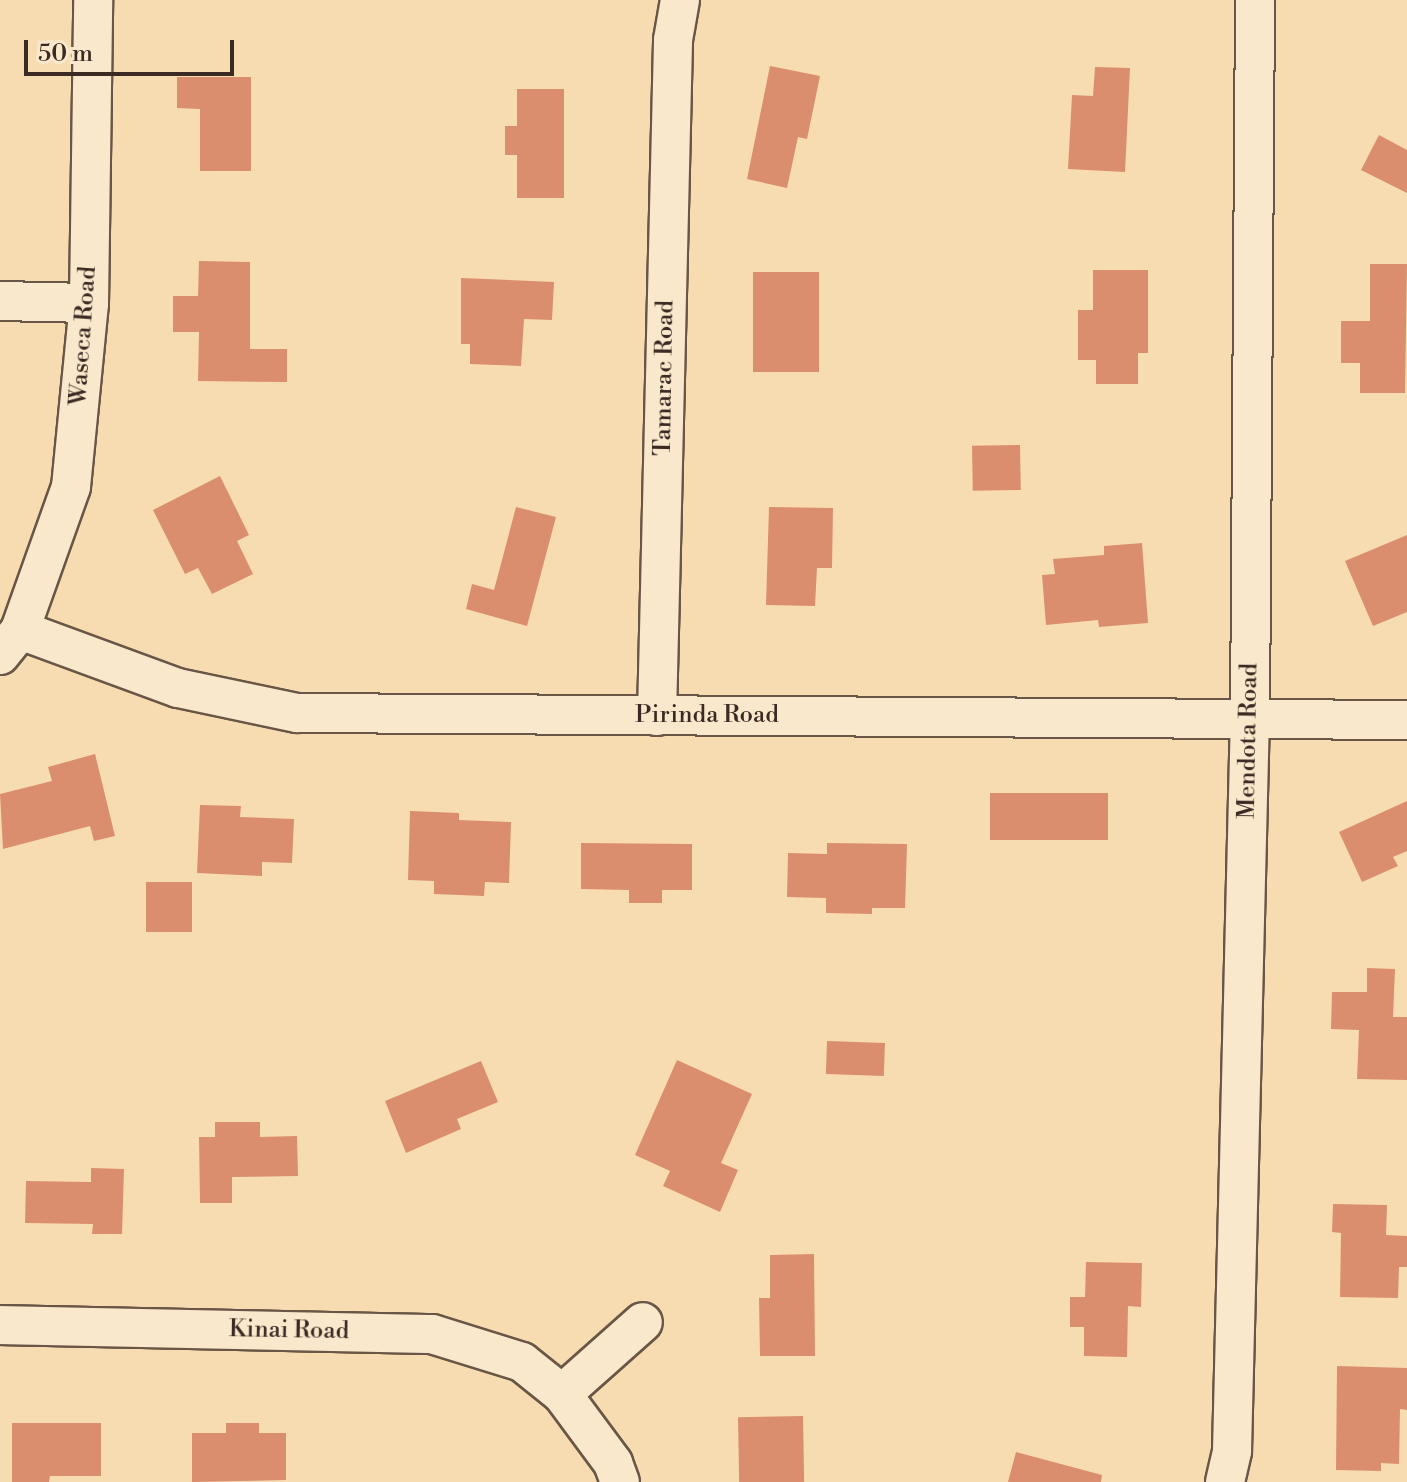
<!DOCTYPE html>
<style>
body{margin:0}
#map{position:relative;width:1407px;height:1482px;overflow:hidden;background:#f8dcb1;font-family:"Libre Bodoni",serif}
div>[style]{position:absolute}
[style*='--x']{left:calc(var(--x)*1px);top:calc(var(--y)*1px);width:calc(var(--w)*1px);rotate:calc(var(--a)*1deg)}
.building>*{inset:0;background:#da8e6e;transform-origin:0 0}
.roads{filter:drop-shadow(2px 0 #6a5646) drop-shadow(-2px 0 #6a5646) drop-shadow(0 2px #6a5646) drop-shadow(0 -2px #6a5646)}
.minor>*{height:38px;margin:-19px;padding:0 19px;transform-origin:19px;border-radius:19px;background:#fae8cc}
span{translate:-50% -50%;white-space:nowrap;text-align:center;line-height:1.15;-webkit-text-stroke:8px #fae8cc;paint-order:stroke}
.street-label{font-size:24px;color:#3b2a23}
.scale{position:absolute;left:24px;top:40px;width:210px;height:36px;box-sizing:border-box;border:4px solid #3b2a23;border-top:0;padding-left:10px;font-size:24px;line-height:28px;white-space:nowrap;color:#3b2a23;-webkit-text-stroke:6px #fae8cc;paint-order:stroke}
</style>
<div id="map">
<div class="building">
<div style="clip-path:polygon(770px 66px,820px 76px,807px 139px,798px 137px,787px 188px,747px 179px)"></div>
<div style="clip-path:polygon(1095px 67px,1130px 68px,1125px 172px,1068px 169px,1072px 95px,1093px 96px)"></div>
<div style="clip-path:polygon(177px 77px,251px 77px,251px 171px,200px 171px,200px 109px,177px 108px)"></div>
<div style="clip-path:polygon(517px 89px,564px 89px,564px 198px,517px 198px,517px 155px,505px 155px,505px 126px,517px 126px)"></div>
<div style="clip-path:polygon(1379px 135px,1407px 150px,1407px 193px,1361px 170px)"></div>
<div style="clip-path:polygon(199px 261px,250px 262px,250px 349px,287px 349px,287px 382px,198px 381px,199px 332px,173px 332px,173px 296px,198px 296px)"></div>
<div style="clip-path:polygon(1370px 264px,1407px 264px,1405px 393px,1360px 393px,1360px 363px,1341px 363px,1341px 321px,1370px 321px)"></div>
<div style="clip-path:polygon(1093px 270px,1148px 270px,1148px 353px,1138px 353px,1138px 384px,1096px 384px,1096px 360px,1078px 360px,1078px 310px,1093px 310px)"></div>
<div style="left:753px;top:272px;width:66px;height:100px"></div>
<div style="clip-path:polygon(461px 278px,554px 282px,552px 320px,524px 319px,521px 366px,470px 364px,470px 344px,461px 344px)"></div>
<div style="left:1020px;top:445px;width:45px;height:48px;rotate:89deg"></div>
<div style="clip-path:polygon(220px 476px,249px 535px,237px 541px,253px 574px,212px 594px,198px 568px,185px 574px,153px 510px)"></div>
<div style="clip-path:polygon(516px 507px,556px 517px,527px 626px,466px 609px,472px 584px,494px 590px)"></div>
<div style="clip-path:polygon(769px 507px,833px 508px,832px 568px,817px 568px,815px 606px,766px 605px)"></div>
<div style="clip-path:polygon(1407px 535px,1407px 612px,1373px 626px,1345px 561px)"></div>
<div style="clip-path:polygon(1142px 543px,1148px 623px,1099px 627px,1098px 620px,1046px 625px,1042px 575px,1055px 574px,1053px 559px,1104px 555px,1104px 546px)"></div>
<div style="clip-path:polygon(95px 754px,115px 836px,94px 841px,90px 826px,3px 849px,0 794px,52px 781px,48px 767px)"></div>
<div style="left:990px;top:793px;width:118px;height:47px"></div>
<div style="clip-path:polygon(1407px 801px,1407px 851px,1393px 857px,1398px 866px,1362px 882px,1339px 832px)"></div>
<div style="clip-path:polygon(200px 805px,241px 806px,240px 817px,294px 819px,292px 863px,262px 862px,262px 876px,197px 873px)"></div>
<div style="clip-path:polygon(410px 811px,459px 813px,459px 820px,511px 822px,509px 883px,485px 882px,484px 896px,434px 894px,434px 881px,408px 880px)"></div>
<div style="clip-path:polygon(581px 843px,692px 844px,692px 890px,662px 890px,662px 903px,629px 903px,629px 890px,581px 889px)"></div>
<div style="clip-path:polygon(827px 843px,907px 844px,905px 908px,872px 908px,872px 914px,826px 913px,826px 898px,787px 897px,788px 853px,827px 854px)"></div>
<div style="left:146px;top:882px;width:46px;height:50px"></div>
<div style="clip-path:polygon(1367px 968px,1395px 969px,1393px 1017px,1407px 1017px,1407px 1080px,1357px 1079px,1359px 1030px,1331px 1029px,1332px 992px,1367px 992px)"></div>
<div style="left:827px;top:1041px;width:58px;height:33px;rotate:2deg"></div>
<div style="clip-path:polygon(677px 1060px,752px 1094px,721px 1163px,738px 1170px,720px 1212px,663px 1186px,670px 1171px,635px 1155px)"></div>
<div style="clip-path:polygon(481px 1061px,498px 1102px,457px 1119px,461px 1129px,406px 1153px,385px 1101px)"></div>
<div style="clip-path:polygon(215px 1122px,260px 1122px,260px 1137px,297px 1136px,298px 1176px,232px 1177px,232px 1203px,200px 1203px,199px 1137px,215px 1137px)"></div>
<div style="clip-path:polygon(91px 1168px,124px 1169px,122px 1234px,92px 1234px,93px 1224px,25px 1223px,26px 1181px,91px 1182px)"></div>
<div style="clip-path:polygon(1333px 1204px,1387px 1205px,1386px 1235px,1407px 1236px,1407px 1267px,1399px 1267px,1398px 1298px,1340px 1297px,1341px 1233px,1332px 1232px)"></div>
<div style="clip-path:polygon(814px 1254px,815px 1356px,760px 1356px,759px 1298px,770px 1298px,770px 1255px)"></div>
<div style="clip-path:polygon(1086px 1262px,1142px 1263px,1141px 1307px,1128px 1306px,1127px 1357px,1084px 1356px,1084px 1327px,1070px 1327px,1070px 1297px,1085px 1297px)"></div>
<div style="clip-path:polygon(1337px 1366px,1407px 1368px,1407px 1410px,1400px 1409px,1399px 1464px,1381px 1463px,1381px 1471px,1336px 1470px)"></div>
<div style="left:803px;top:1416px;width:66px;height:65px;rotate:89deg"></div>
<div style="clip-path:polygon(12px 1423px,101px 1423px,101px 1476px,50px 1476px,49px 1482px,12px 1482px)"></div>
<div style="clip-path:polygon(226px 1423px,259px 1423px,259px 1433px,286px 1433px,286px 1480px,192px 1482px,192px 1433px,226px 1433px)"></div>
<div style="clip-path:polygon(1016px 1452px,1102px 1475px,1101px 1482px,1008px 1482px)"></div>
</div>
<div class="roads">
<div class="minor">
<div style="--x:0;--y:301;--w:89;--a:1.3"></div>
<div style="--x:20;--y:630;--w:168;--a:20.2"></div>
<div style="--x:178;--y:688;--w:122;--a:11.9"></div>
<div style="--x:297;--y:713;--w:1110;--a:0.36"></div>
<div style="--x:0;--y:655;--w:32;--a:-51"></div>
<div style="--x:20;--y:630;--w:152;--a:-70.4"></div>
<div style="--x:71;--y:487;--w:185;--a:-84.4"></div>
<div style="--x:89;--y:303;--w:303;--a:-89.2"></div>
<div style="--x:657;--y:716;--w:676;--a:-88.64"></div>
<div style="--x:673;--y:40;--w:41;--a:-80.1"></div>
<div style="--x:0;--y:1325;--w:432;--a:1.2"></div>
<div style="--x:432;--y:1334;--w:94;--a:17.3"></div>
<div style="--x:522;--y:1362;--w:51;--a:38.7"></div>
<div style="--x:562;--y:1394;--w:86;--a:53.5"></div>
<div style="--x:613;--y:1463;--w:20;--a:70"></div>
<div style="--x:562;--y:1394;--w:108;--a:-41.6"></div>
<div style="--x:1225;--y:1482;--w:32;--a:-77"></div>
<div style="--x:1232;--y:1451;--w:734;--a:-88.6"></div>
<div style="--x:1250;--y:717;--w:717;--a:-89.6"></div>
</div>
</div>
<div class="street-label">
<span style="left:84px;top:336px;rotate:-86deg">Waseca Road</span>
<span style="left:665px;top:378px;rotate:-89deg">Tamarac Road</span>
<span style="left:707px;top:716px">Pirinda Road</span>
<span style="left:1249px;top:741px;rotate:-89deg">Mendota Road</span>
<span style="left:289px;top:1331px;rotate:1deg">Kinai Road</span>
</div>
<div class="scale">50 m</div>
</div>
